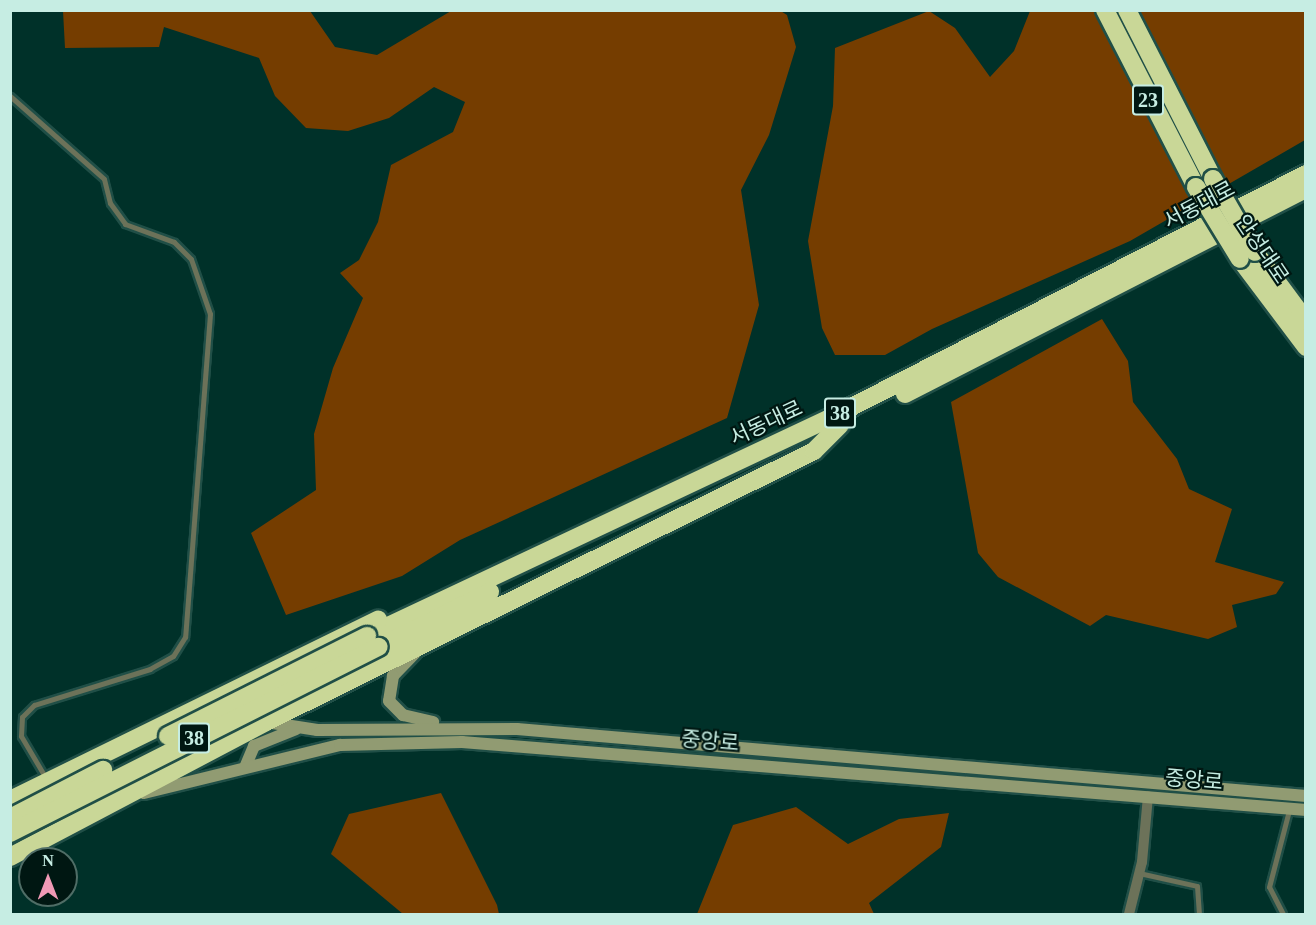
<!DOCTYPE html>
<meta charset="utf-8">
<style>
body{margin:0}
#map{position:relative;width:1316px;height:925px;overflow:hidden;background:#003129;font-family:"Times New Roman","Noto Sans KR",serif}
div>[style]{position:absolute}
[style*='--x']{left:calc(var(--x)*1px);top:calc(var(--y)*1px);width:calc(var(--w)*1px);rotate:calc(var(--a)*1deg)}
.green>*{inset:0;background:#753d00}
.roads{filter:drop-shadow(2px 0 #204f47) drop-shadow(-2px 0 #204f47) drop-shadow(0 2px #204f47) drop-shadow(0 -2px #204f47)}
.lane>*{height:5px;margin:-2.5px;padding:0 2.5px;transform-origin:2.5px;border-radius:2.5px;background:#6c7259}
.street>*{height:10px;margin:-5px;padding:0 5px;transform-origin:5px;border-radius:5px;background:#6c7259}
.secondary>*{height:12px;margin:-6px;padding:0 6px;transform-origin:6px;border-radius:6px;background:#919b72}
.highway>*{height:18px;margin:-9px;padding:0 9px;transform-origin:9px;border-radius:9px;background:#c9d797}
.bridges{filter:drop-shadow(2px 0 #204f47) drop-shadow(-2px 0 #204f47) drop-shadow(0 2px #204f47) drop-shadow(0 -2px #204f47)}
.highway-bridge>*{height:18px;margin:-9px;padding:0 9px;transform-origin:9px;border-radius:9px;background:#c9d797}
span{translate:-50% -50%;white-space:nowrap;text-align:center;line-height:1.15;-webkit-text-stroke:4.5px #001712;paint-order:stroke}
.shield-label span{padding:2px 4px;background:#001712;border:2px solid;border-radius:4px;-webkit-text-stroke-width:0}
.shield-label{font-size:20px;color:#c6ede3;font-weight:700}
.street-label{font-size:21px;color:#c6ede3}
.frame{position:absolute;inset:0;border:12px solid #c6ede3;pointer-events:none}
.north{position:absolute;left:18px;top:847px;width:60px;height:60px;box-sizing:border-box;background:#001712;border:2px solid #4f6d66;border-radius:50%;rotate:0deg;font-size:16px;font-weight:700;line-height:24px;text-align:center;color:#c6ede3}
.north::after{content:'';display:block;margin:auto;width:21px;height:27px;background:#f09ab6;clip-path:polygon(50% 0,100% 100%,50% 72%,0 100%)}
</style>
<div id="map">
<div class="green">
<div style="clip-path:polygon(779px 10px,787px 15px,796px 47px,769px 135px,741px 190px,759px 305px,727px 418px,460px 540px,402px 576px,286px 615px,251px 533px,316px 490px,314px 434px,333px 368px,363px 298px,340px 273px,359px 260px,378px 222px,391px 165px,453px 132px,465px 102px,434px 87px,389px 118px,348px 131px,306px 128px,275px 96px,259px 58px,164px 27px,159px 47px,65px 48px,63px 11px,310px 11px,335px 47px,377px 55px,451px 11px)"></div>
<div style="clip-path:polygon(929px 11px,955px 28px,990px 77px,1014px 51px,1030px 11px,1305px 11px,1305px 140px,1130px 241px,932px 329px,885px 355px,835px 355px,822px 328px,808px 241px,833px 106px,835px 48px)"></div>
<div style="clip-path:polygon(1102px 319px,1128px 361px,1133px 402px,1177px 459px,1189px 489px,1232px 509px,1215px 562px,1284px 582px,1276px 594px,1232px 605px,1237px 627px,1208px 639px,1106px 615px,1090px 626px,998px 577px,978px 553px,951px 402px)"></div>
<div style="clip-path:polygon(441px 793px,497px 905px,499px 914px,403px 914px,331px 854px,349px 814px)"></div>
<div style="clip-path:polygon(796px 807px,848px 844px,899px 819px,949px 813px,941px 847px,869px 903px,874px 914px,697px 914px,733px 825px)"></div>
</div>
<div class="roads">
<div class="lane">
<div style="--x:10;--y:96;--w:125;--a:41.4"></div>
<div style="--x:104;--y:179;--w:25;--a:76"></div>
<div style="--x:110;--y:203;--w:26;--a:54"></div>
<div style="--x:125;--y:224;--w:52;--a:20.2"></div>
<div style="--x:174;--y:242;--w:24;--a:45"></div>
<div style="--x:191;--y:259;--w:58;--a:70.9"></div>
<div style="--x:210;--y:314;--w:324;--a:94.4"></div>
<div style="--x:185;--y:637;--w:22;--a:122"></div>
<div style="--x:173;--y:656;--w:26;--a:151"></div>
<div style="--x:150;--y:669;--w:121;--a:162.8"></div>
<div style="--x:34;--y:705;--w:17;--a:135"></div>
<div style="--x:22;--y:717;--w:19;--a:93"></div>
<div style="--x:21;--y:736;--w:51;--a:59.4"></div>
<div style="--x:1139;--y:873;--w:59;--a:12.6"></div>
<div style="--x:1197;--y:886;--w:28;--a:86"></div>
<div style="--x:1283;--y:914;--w:30;--a:-117"></div>
<div style="--x:1269;--y:887;--w:80;--a:-75.4"></div>
</div>
<div class="street">
<div style="--x:1129;--y:914;--w:54;--a:-76"></div>
<div style="--x:1142;--y:862;--w:66;--a:-84.8"></div>
</div>
<div class="secondary">
<div style="--x:415;--y:653;--w:32;--a:134"></div>
<div style="--x:393;--y:676;--w:25;--a:99"></div>
<div style="--x:389;--y:701;--w:20;--a:45"></div>
<div style="--x:403;--y:715;--w:31;--a:13"></div>
<div style="--x:266;--y:722;--w:52;--a:8.9"></div>
<div style="--x:317;--y:730;--w:200;--a:-0.3"></div>
<div style="--x:517;--y:729;--w:792;--a:4.85"></div>
<div style="--x:246;--y:765;--w:21;--a:-67"></div>
<div style="--x:254;--y:746;--w:45;--a:-22"></div>
<div style="--x:144;--y:793;--w:202;--a:-13.8"></div>
<div style="--x:340;--y:745;--w:122;--a:-1.4"></div>
<div style="--x:462;--y:742;--w:847;--a:4.61"></div>
</div>
<div class="highway">
<div style="--x:1105;--y:10;--w:199;--a:62.8"></div>
<div style="--x:1127;--y:10;--w:190;--a:63"></div>
<div style="--x:1255;--y:252;--w:86;--a:53.5"></div>
<div style="--x:1240;--y:259;--w:110;--a:53.1"></div>
<div style="--x:905;--y:394;--w:450;--a:-27.1"></div>
<div style="--x:367;--y:636;--w:512;--a:-25.21"></div>
<div style="--x:830;--y:418;--w:535;--a:-27.14"></div>
<div style="--x:379;--y:647;--w:124;--a:-26.4"></div>
<div style="--x:10;--y:800;--w:410;--a:-26.1"></div>
<div style="--x:10;--y:857;--w:289;--a:-27.8"></div>
<div style="--x:266;--y:722;--w:611;--a:-26.31"></div>
<div style="--x:814;--y:451;--w:37;--a:-45"></div>
</div>
</div>
<div class="bridges">
<div class="highway-bridge">
<div style="--x:1213;--y:179;--w:84;--a:60.1"></div>
<div style="--x:1196;--y:187;--w:84;--a:58.6"></div>
<div style="--x:168;--y:736;--w:223;--a:-26.7"></div>
<div style="--x:10;--y:818;--w:105;--a:-27.3"></div>
<div style="--x:10;--y:833;--w:413;--a:-26.8"></div>
</div>
</div>
<div class="shield-label">
<span style="left:1148px;top:100px">23</span>
<span style="left:840px;top:413px">38</span>
<span style="left:194px;top:738px">38</span>
</div>
<div class="street-label">
<span style="left:1199px;top:205px;rotate:-28deg">서동대로</span>
<span style="left:1262px;top:249px;rotate:56deg">안성대로</span>
<span style="left:766px;top:423px;rotate:-25deg">서동대로</span>
<span style="left:710px;top:741px;rotate:5deg">중앙로</span>
<span style="left:1194px;top:780px;rotate:5deg">중앙로</span>
</div>
<div class="frame"></div>
<div class="north">N</div>
</div>
